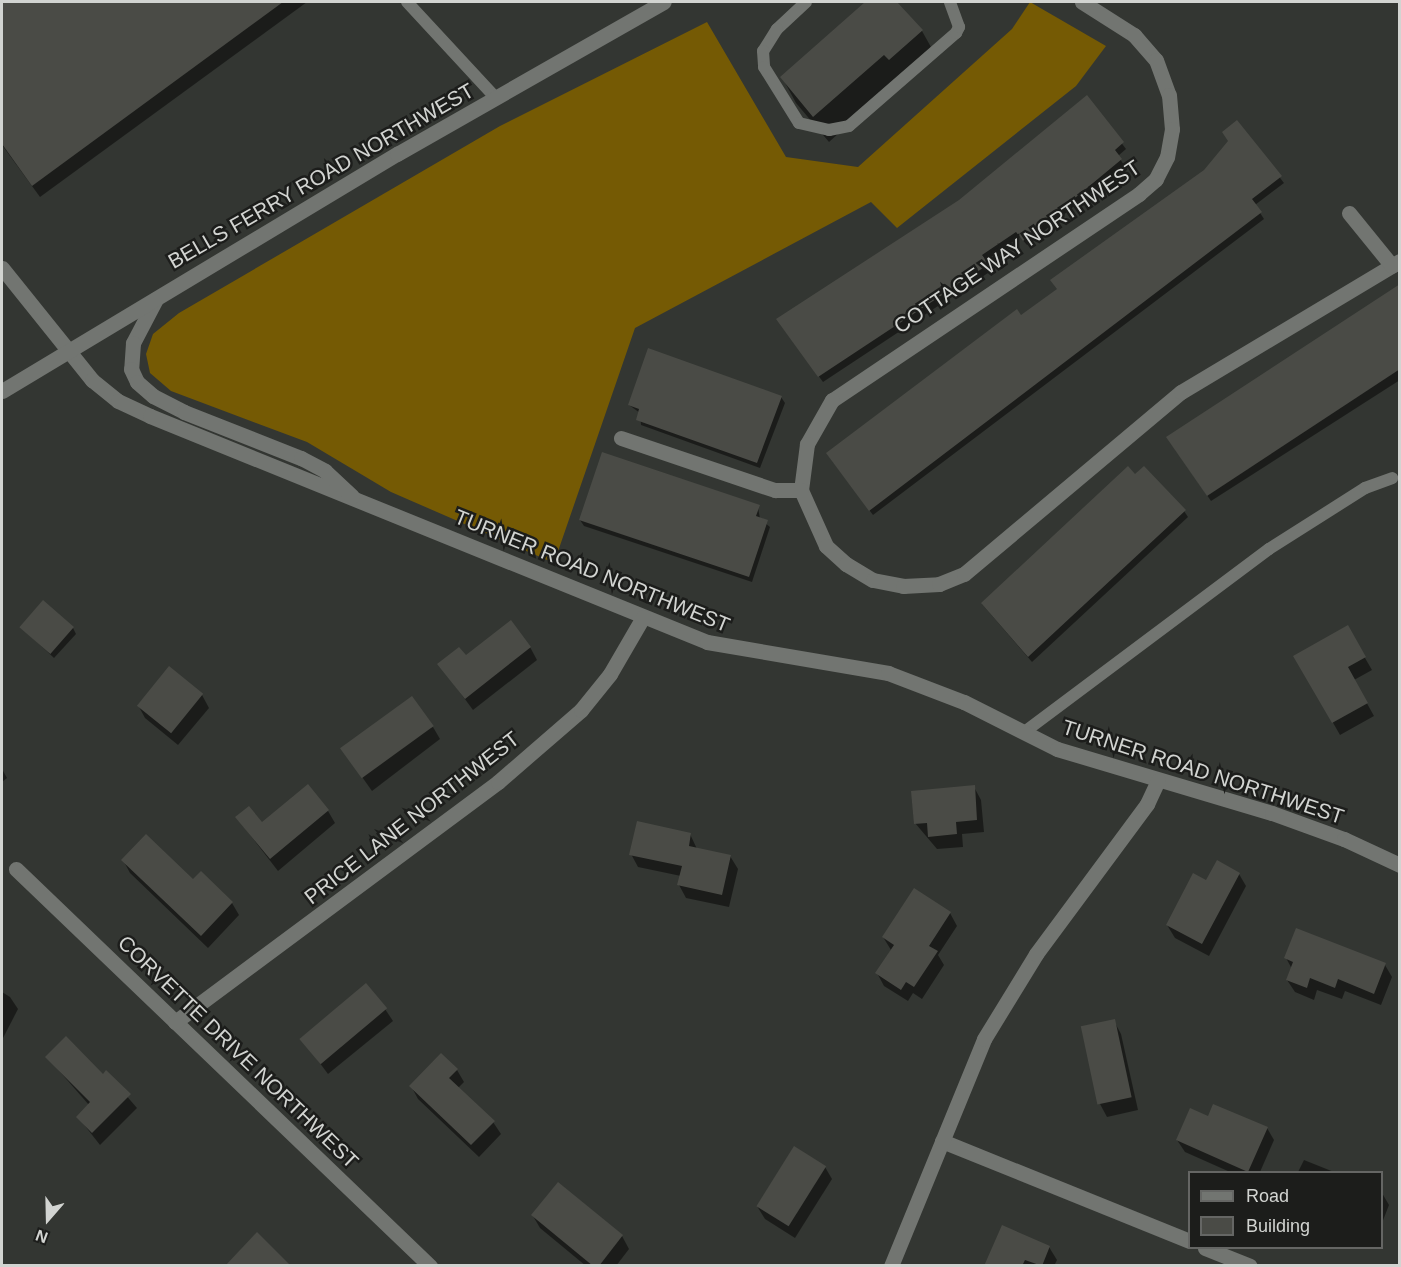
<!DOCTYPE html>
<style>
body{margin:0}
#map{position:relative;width:1401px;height:1267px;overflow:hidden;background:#333632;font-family:Helvetica,sans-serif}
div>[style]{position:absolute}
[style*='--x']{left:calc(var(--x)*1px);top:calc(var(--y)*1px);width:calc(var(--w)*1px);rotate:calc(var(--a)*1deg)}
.forest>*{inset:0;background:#755a04}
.shadow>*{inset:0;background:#0007}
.building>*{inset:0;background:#4a4b46;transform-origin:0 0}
.lane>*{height:12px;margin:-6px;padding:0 6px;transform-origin:6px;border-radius:6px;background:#727571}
.street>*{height:15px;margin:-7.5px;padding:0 7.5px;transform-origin:7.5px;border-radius:7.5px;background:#727571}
.secondary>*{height:15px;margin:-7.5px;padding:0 7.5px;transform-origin:7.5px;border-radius:7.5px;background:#727571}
span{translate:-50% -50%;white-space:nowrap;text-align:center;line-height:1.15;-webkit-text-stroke:5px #1c1d1b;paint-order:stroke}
.street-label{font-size:21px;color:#d2d4d1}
.frame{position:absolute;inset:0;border:3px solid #d2d4d1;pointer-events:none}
.legend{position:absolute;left:1188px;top:1171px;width:195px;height:78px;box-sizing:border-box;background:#1c1d1b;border:2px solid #656664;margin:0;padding:8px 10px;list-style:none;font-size:18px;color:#d2d4d1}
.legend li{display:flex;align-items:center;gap:12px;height:30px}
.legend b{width:30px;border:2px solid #656664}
.north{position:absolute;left:18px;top:1189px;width:60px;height:60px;-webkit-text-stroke:4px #1c1d1b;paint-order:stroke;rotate:200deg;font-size:16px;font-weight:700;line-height:24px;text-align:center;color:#d2d4d1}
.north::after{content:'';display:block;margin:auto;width:21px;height:27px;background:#d2d4d1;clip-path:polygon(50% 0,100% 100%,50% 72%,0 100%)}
</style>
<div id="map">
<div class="forest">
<div style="clip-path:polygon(1030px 2px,1106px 46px,1076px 86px,897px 228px,871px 202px,635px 328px,554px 563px,391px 492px,307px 442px,171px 391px,150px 373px,146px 354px,153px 334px,179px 313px,500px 126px,707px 22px,786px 157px,858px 167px,1012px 29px)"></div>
</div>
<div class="shadow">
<div style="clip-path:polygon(2px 2px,307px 2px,40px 197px,2px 145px)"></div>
<div style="clip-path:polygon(868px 2px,895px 2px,922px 31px,936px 56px,899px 79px,829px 142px,796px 103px,782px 77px)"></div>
<div style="clip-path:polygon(1087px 97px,1126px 149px,1118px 156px,1124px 165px,1027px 245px,1020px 237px,985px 261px,991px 271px,823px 382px,781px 325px,960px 201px)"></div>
<div style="clip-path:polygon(1237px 122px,1284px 183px,1255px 205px,1264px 219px,873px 515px,831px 459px,1058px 290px,1205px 171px,1230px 142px)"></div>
<div style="clip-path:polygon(1400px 290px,1400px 380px,1211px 501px,1171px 443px)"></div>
<div style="clip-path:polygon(781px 397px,785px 403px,760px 468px,641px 425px,640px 413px,629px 405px)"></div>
<div style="clip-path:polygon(758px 507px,760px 519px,770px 527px,752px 582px,584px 526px,580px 520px)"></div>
<div style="clip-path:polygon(1184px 511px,1188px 517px,1032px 662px,982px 604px)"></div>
<div style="clip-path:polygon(21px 627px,73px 628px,76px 634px,54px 658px)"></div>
<div style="clip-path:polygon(1347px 627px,1372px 670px,1354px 680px,1374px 716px,1340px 735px,1295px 656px)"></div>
<div style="clip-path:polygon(530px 647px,537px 660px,473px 710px,439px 664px)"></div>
<div style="clip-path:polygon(170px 668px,202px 695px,209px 708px,178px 745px,145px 718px,138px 705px)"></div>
<div style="clip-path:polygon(433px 727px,440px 739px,372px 791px,343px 750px)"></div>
<div style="clip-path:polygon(2px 769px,7px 778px,2px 782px)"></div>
<div style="clip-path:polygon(974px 787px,981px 800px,984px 832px,962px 834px,963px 847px,937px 849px,915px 823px)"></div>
<div style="clip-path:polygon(328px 811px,335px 823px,278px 871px,237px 818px,262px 824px)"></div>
<div style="clip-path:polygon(690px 834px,697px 849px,730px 856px,738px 869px,729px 907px,686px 898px,679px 885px,681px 876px,638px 867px,631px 854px)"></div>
<div style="clip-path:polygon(123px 860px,193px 881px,201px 873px,232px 903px,239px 915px,208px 948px,130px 873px)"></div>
<div style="clip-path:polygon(1239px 874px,1246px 886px,1209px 956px,1175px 938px,1167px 925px,1207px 882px)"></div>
<div style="clip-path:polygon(950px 913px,957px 926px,938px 955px,944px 965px,922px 999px,913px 993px,908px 1001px,884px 986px,877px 973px,891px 950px,883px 937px)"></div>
<div style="clip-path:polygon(1286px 958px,1385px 965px,1392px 977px,1381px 1005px,1345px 991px,1342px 999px,1317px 990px,1314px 1000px,1295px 992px,1287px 980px,1292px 969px)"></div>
<div style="clip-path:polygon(2px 992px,10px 997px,18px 1009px,2px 1040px)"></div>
<div style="clip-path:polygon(385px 1009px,393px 1021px,328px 1074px,301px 1038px)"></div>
<div style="clip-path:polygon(1114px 1021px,1121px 1034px,1138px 1110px,1107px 1117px,1100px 1104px)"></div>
<div style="clip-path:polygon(47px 1057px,103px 1076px,106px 1072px,137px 1108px,100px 1145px,78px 1117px,89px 1105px)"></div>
<div style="clip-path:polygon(457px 1070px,464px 1082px,458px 1088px,493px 1122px,501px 1134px,479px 1157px,418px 1099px,411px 1086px)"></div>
<div style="clip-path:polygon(1208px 1118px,1267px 1128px,1274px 1140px,1260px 1172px,1230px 1172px,1185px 1152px,1177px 1140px)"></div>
<div style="clip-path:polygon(1304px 1160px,1334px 1172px,1298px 1172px)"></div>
<div style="clip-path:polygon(825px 1167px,832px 1179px,795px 1238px,765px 1219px,757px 1206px)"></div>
<div style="clip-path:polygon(558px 1184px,622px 1236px,629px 1249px,616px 1266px,586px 1266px,540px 1228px,533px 1216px)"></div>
<div style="clip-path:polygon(1382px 1193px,1389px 1205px,1382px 1223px,1382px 1192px)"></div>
<div style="clip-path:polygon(1049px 1247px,1057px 1260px,1054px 1266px,986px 1266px)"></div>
</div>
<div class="building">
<div style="clip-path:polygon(2px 2px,283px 2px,32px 186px,2px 144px)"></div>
<div style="clip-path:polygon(865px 2px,897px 2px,923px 30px,889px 60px,884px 55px,813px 117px,780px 77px)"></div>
<div style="clip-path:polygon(1087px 95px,1124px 142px,1115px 150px,1122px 159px,1023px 241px,1016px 232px,982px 255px,989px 264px,818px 377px,776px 319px,959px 200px)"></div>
<div style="clip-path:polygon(1237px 120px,1282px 176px,1252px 199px,1262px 212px,869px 511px,826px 453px,1017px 309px,1021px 315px,1057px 289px,1050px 280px,1204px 170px,1228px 141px,1222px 132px)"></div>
<div style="clip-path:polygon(1400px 284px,1400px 369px,1207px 496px,1166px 437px)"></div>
<div style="clip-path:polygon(648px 348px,782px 396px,757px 463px,636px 420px,639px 409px,628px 405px)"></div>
<div style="clip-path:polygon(602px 452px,760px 505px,756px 516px,768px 520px,749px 577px,579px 520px)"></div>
<div style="clip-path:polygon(1128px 466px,1135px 474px,1144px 466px,1186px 510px,1028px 657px,981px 603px)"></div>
<div style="left:43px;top:600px;width:41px;height:36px;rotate:41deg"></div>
<div style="clip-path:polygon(511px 620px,531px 647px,465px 699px,437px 664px,459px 647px,466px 655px)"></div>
<div style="clip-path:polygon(1348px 625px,1366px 657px,1348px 667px,1368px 703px,1332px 723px,1293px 656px)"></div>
<div style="left:169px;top:666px;width:44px;height:51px;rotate:39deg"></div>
<div style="left:412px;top:696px;width:37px;height:89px;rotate:54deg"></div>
<div style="clip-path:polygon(308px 784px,329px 810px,270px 859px,235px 817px,249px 806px,262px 822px)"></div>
<div style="clip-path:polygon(975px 785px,977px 820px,956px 822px,957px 834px,928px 837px,927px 823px,914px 824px,911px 791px)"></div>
<div style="clip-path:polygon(637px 821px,691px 833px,689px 846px,731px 855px,722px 895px,677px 885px,682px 866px,629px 855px)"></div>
<div style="clip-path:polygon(146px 834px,193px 879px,201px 871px,233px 902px,201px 936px,121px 860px)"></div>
<div style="clip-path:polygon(1217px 860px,1240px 873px,1202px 944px,1166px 925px,1193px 873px,1206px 880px)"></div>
<div style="clip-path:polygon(914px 888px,951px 912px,929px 946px,938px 951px,914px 987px,906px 982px,901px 990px,875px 973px,894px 945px,882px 937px)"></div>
<div style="clip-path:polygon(1296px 928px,1386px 963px,1374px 994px,1338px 979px,1335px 988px,1310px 978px,1307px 988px,1286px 980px,1293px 962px,1284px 958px)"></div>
<div style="left:366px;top:983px;width:33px;height:87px;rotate:50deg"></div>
<div style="left:1115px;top:1019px;width:80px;height:35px;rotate:78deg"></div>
<div style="clip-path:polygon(66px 1036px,103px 1074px,106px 1070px,131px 1094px,92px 1133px,76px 1117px,90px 1102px,45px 1057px)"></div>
<div style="clip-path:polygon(441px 1053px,458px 1069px,449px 1078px,495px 1121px,471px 1145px,409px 1086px)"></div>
<div style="clip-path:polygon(1213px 1104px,1268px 1127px,1248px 1172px,1176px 1140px,1190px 1108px,1208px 1116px)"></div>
<div style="left:794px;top:1146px;width:38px;height:71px;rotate:32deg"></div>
<div style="clip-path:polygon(558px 1182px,623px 1235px,599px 1266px,593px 1266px,531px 1215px)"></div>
<div style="clip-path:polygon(1002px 1225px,1050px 1246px,1042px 1266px,1025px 1260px,1022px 1266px,984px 1266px)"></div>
<div style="clip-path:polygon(257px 1232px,291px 1266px,225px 1266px)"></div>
</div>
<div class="lane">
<div style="--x:407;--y:2;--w:131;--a:47.2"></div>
<div style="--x:806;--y:2;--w:40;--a:137"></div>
<div style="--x:777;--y:29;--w:26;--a:122"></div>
<div style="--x:763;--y:51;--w:16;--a:86"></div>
<div style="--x:764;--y:67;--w:66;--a:58"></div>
<div style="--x:799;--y:123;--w:31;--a:13"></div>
<div style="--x:829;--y:130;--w:20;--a:-11"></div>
<div style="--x:849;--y:126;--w:142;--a:-41"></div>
<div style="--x:956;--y:33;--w:7;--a:-63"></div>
<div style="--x:959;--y:27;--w:27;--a:-110"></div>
<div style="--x:1023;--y:733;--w:307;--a:-36.8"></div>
<div style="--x:1269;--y:549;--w:114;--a:-32.4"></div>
<div style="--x:1365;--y:488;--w:29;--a:-20"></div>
</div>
<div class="street">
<div style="--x:1082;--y:2;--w:62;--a:32.4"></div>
<div style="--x:1134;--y:35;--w:33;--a:49"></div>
<div style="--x:1156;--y:60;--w:37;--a:70"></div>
<div style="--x:1169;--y:95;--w:34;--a:85"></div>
<div style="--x:1172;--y:129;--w:28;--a:100"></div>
<div style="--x:1167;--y:157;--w:25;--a:117"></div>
<div style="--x:1156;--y:179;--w:23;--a:139"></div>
<div style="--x:1139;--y:194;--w:370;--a:146.1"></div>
<div style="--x:832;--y:400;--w:51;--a:119.6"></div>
<div style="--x:807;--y:444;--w:46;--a:97.4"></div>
<div style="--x:801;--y:490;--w:61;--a:65.9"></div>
<div style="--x:826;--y:546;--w:27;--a:42"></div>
<div style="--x:846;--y:564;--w:31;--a:31"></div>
<div style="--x:873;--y:580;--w:31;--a:11"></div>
<div style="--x:903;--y:586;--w:36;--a:-3"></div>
<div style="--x:939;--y:584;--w:27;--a:-22"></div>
<div style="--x:964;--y:574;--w:283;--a:-40"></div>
<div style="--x:1181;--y:392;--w:255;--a:-30.9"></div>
<div style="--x:1349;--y:213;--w:68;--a:50.9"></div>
<div style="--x:2;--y:268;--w:144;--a:51.2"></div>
<div style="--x:92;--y:380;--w:33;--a:39"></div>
<div style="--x:118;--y:401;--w:35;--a:25"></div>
<div style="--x:150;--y:416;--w:601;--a:22.08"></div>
<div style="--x:707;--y:642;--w:184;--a:9.7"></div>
<div style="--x:888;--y:673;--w:81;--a:20.9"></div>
<div style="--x:964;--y:702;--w:104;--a:26.8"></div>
<div style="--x:1057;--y:749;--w:224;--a:16.6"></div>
<div style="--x:1272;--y:813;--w:77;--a:19.9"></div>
<div style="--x:1344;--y:839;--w:62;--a:24.9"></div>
<div style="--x:621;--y:438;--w:163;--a:18.7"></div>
<div style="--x:775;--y:490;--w:26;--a:0"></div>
<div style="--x:16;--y:869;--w:574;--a:43.8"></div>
<div style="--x:175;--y:1022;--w:402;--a:-36.6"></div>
<div style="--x:498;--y:782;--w:110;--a:-40.9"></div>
<div style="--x:581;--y:710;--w:46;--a:-51.1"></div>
<div style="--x:610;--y:674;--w:66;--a:-59.9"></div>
<div style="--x:942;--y:1141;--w:267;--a:22"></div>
<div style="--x:1205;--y:1248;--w:48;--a:21.8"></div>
<div style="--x:891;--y:1266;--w:245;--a:-67.7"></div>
<div style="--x:984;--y:1039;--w:100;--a:-58.5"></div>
<div style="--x:1036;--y:954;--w:187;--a:-53.5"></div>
<div style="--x:1147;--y:804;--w:26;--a:-65"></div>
</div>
<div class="secondary">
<div style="--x:156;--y:299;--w:50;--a:117.6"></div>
<div style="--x:133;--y:343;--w:26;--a:94"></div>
<div style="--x:131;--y:369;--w:14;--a:65"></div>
<div style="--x:137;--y:382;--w:21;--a:41"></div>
<div style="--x:153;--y:396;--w:35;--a:27"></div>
<div style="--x:184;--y:412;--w:126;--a:21.5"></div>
<div style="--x:301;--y:458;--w:27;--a:28"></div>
<div style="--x:325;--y:471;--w:37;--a:43"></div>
<div style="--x:2;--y:391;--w:461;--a:-31"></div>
<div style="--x:397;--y:154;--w:307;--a:-29.7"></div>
</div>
<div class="street-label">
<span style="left:321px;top:176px;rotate:-30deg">BELLS FERRY ROAD NORTHWEST</span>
<span style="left:1017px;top:247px;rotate:-34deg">COTTAGE WAY NORTHWEST</span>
<span style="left:592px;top:571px;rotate:22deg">TURNER ROAD NORTHWEST</span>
<span style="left:1203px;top:772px;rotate:18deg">TURNER ROAD NORTHWEST</span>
<span style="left:412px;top:818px;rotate:-38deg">PRICE LANE NORTHWEST</span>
<span style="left:238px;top:1052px;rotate:44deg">CORVETTE DRIVE NORTHWEST</span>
</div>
<div class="frame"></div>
<ul class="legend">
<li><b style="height:8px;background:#727571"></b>Road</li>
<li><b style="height:16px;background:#4a4b46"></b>Building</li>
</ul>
<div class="north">N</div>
</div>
